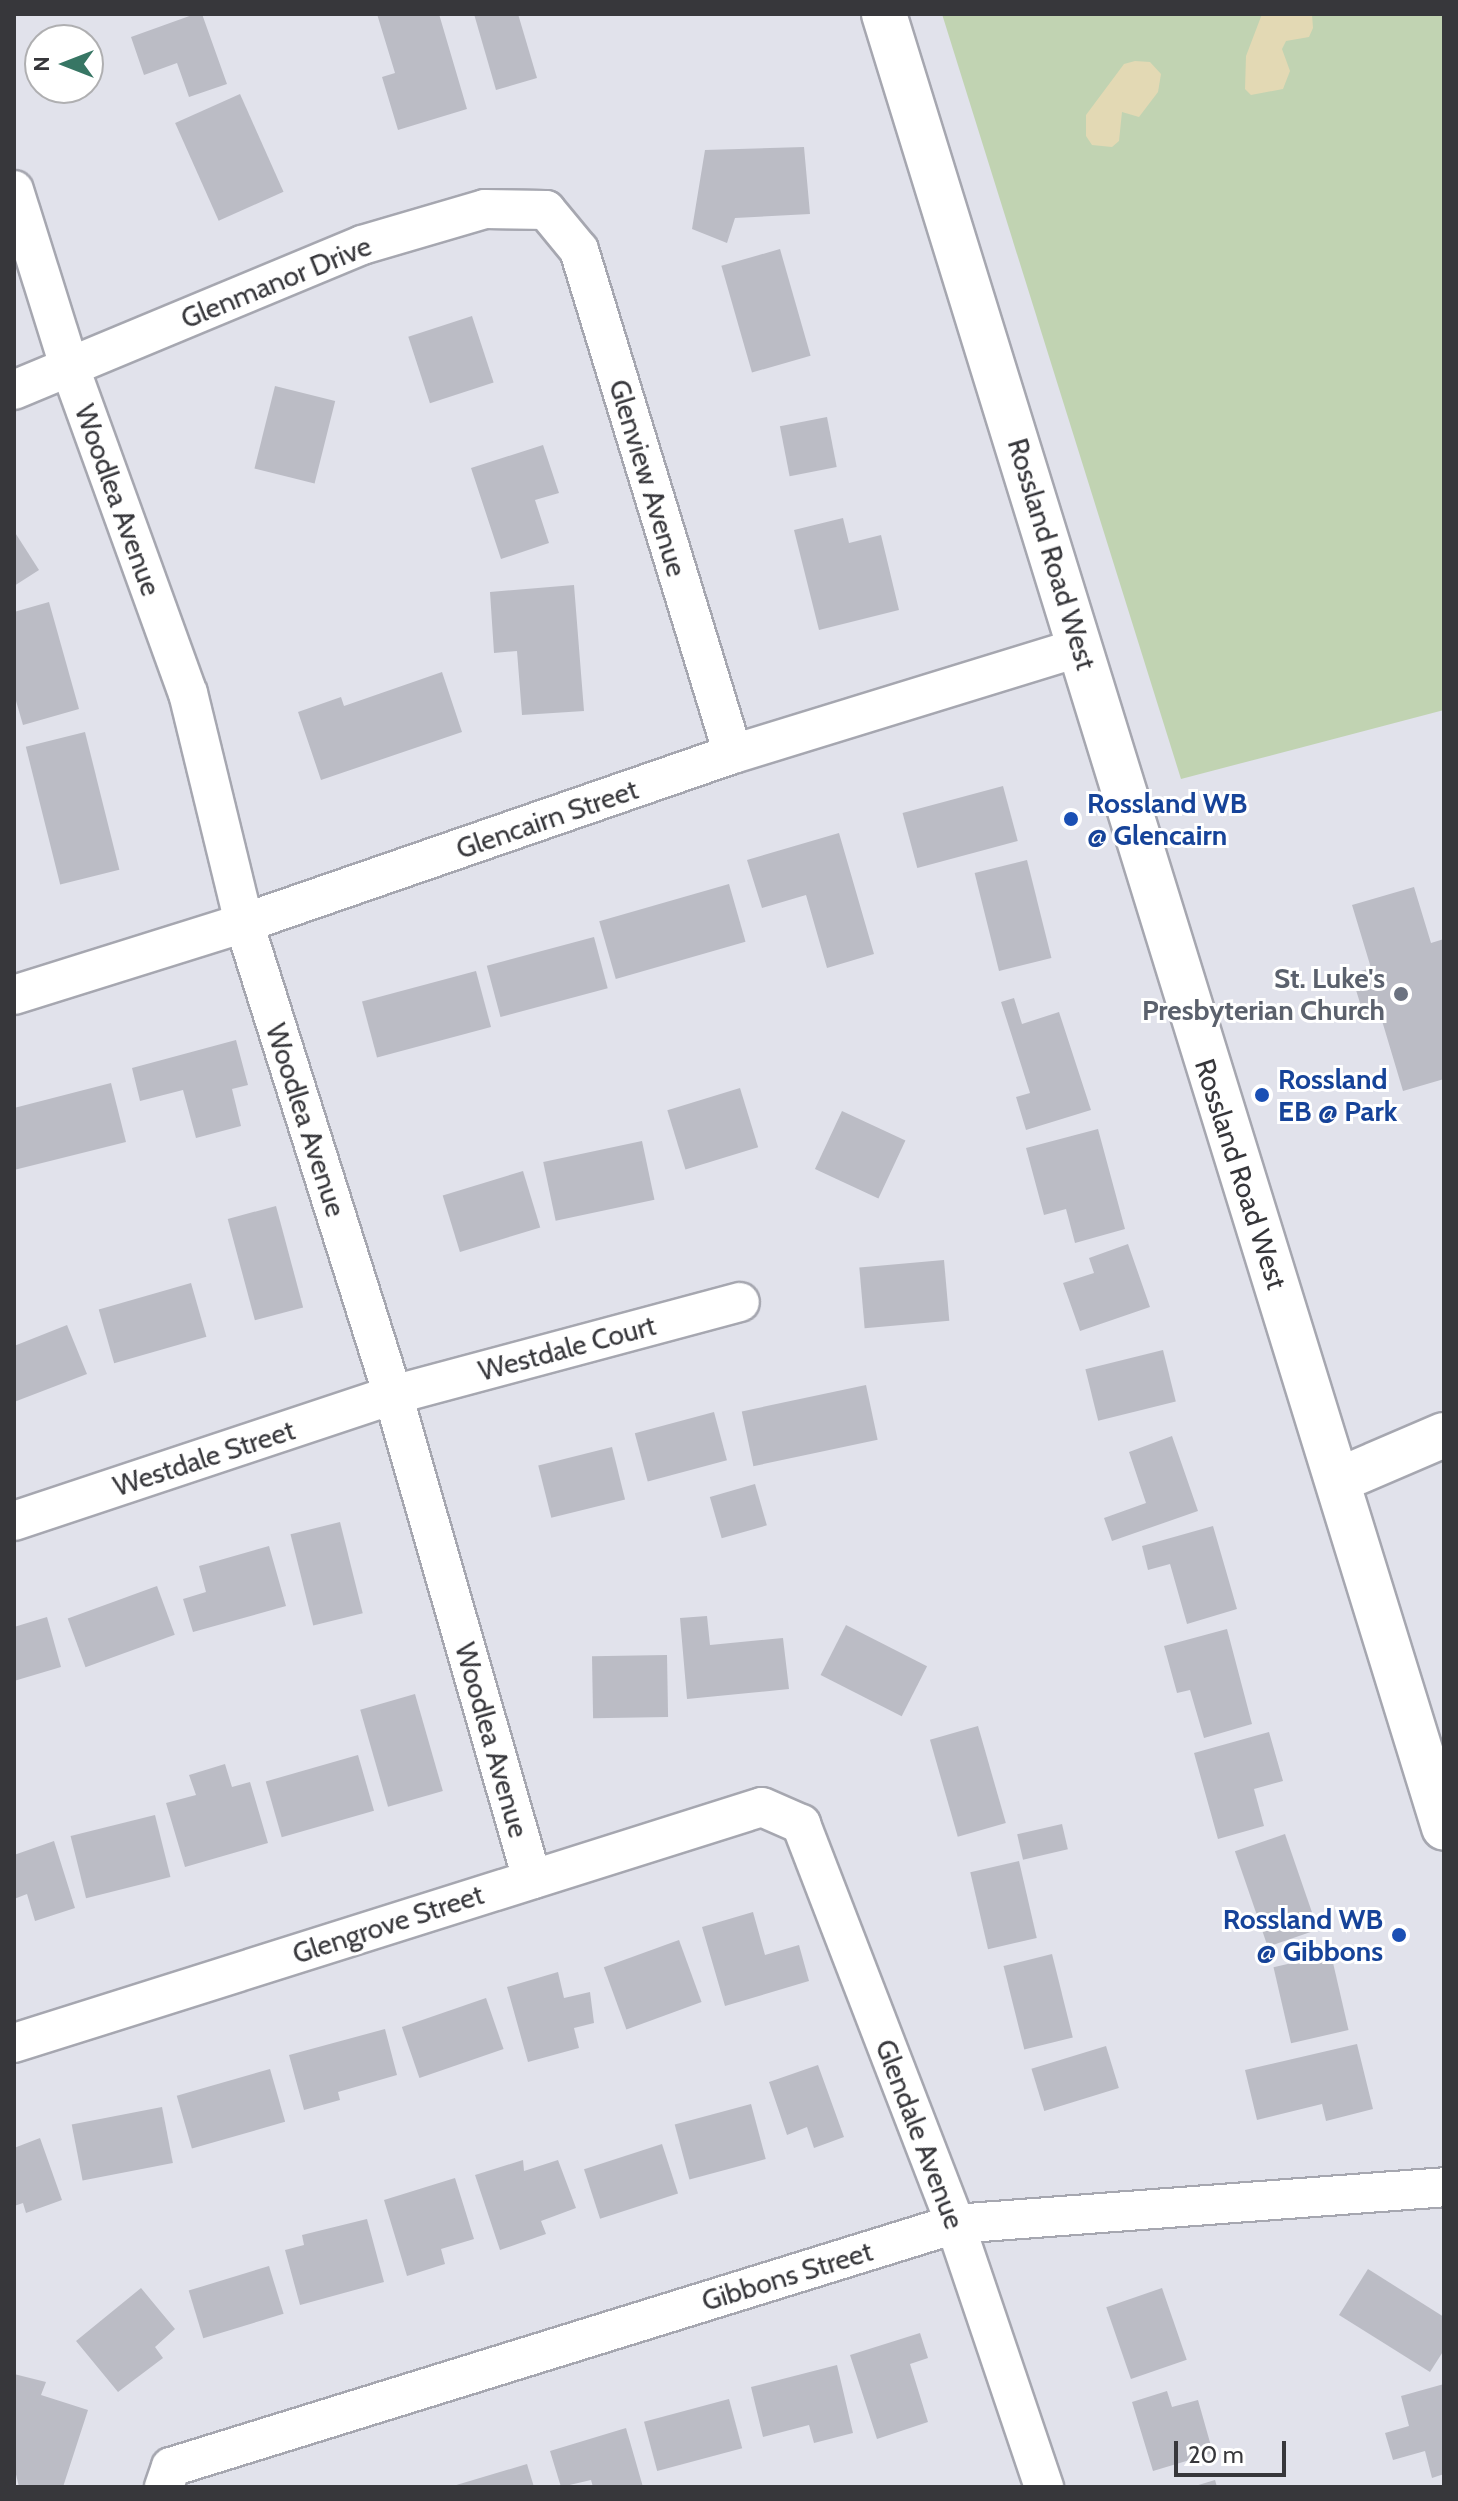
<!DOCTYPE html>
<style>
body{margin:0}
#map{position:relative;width:1458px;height:2501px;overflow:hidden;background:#e1e2eb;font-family:Cabin,sans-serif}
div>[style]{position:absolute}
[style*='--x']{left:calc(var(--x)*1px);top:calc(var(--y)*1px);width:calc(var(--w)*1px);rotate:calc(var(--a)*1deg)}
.green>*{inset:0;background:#c1d3b2}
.sand>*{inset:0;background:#e3d9b4}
.building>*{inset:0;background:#bbbcc5;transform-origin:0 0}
.roads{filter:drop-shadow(2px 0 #a6a7b0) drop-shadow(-2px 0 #a6a7b0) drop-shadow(0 2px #a6a7b0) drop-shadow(0 -2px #a6a7b0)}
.minor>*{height:38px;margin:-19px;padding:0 19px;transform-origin:19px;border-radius:19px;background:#fff}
.secondary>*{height:44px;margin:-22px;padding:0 22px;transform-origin:22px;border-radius:22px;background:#fff}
.dots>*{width:22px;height:22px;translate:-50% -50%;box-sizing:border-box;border:4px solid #fff;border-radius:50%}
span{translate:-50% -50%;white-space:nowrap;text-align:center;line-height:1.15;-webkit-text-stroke:6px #fff;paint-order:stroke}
.street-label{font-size:28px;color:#37373b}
.transit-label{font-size:28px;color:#164399;font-weight:700}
.left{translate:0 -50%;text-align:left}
.right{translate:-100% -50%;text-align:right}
.worship-label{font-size:28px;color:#5b616d;font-weight:700}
.frame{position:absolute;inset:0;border:16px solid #37373b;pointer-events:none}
.north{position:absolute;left:24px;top:24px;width:80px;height:80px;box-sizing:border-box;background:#fff;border:2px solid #afafb1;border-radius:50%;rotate:270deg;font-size:22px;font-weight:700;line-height:32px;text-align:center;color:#37373b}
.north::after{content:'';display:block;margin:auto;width:28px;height:36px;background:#377664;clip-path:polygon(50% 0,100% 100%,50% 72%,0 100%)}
.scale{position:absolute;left:1174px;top:2441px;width:112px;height:36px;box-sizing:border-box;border:4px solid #37373b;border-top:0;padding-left:10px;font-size:24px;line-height:28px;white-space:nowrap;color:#37373b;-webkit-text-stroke:6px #fff;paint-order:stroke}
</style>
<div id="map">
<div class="green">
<div style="clip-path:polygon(942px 14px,1444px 14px,1444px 710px,1181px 779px)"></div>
</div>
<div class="sand">
<div style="clip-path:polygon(1262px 14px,1312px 14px,1313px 28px,1309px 37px,1286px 41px,1282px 49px,1290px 71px,1283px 89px,1251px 95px,1245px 89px,1246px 56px)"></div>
<div style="clip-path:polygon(1135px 61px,1150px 62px,1161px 74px,1158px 92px,1139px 117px,1122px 112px,1119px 141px,1112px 147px,1092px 145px,1086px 136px,1086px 115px,1124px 64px)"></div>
</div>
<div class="building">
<div style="clip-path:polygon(195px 14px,202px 14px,227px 84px,189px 97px,177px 63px,144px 75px,131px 37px)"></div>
<div style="clip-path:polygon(377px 14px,439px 14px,467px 109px,398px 130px,382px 77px,395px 73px)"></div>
<div style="clip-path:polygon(474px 14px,518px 14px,537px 78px,496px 90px)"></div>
<div style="left:240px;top:94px;width:107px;height:71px;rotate:66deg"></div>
<div style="clip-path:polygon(804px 147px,810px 214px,735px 218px,727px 243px,692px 229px,705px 150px)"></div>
<div style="left:780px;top:249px;width:111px;height:61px;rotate:74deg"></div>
<div style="left:472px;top:316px;width:70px;height:67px;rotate:72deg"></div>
<div style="left:275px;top:386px;width:62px;height:85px;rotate:14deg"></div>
<div style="left:827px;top:417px;width:51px;height:48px;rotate:79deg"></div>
<div style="clip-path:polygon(543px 445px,559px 493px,535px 500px,549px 543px,501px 559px,471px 468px)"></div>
<div style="clip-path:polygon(843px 518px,849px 543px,881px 535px,899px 610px,819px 630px,794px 530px)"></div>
<div style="clip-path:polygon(14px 531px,39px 570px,14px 586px)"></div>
<div style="clip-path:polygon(574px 585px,584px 711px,522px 715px,517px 651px,494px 653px,490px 592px)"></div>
<div style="clip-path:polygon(49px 602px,79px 709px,23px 725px,14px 694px,14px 612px)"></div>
<div style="clip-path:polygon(442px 672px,462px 732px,321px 780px,298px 712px,341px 697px,344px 706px)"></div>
<div style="left:85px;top:732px;width:142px;height:61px;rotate:76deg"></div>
<div style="left:1003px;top:786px;width:57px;height:104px;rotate:75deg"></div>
<div style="clip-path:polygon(839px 833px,874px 954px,827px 968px,806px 895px,762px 908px,747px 860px)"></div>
<div style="left:1027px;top:860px;width:101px;height:54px;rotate:76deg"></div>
<div style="left:729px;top:884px;width:60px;height:135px;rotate:74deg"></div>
<div style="clip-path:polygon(1414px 887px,1431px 943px,1444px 939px,1444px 1079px,1403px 1091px,1380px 1014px,1365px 1019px,1351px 974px,1371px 968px,1352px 905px)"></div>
<div style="left:594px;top:937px;width:53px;height:111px;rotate:75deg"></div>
<div style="left:476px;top:971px;width:58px;height:118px;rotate:75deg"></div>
<div style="clip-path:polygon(1014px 998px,1022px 1024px,1059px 1012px,1091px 1110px,1026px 1130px,1016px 1097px,1030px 1093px,1001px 1002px)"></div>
<div style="clip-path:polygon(236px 1040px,248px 1085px,232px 1089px,241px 1126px,196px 1138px,183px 1090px,140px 1101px,132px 1068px)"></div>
<div style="clip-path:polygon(111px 1083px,126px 1142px,14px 1170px,14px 1108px)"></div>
<div style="left:740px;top:1088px;width:62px;height:76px;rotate:73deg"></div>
<div style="left:842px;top:1111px;width:70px;height:64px;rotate:25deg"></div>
<div style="clip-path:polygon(1098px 1129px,1125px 1229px,1075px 1243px,1066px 1209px,1044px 1215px,1026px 1148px)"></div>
<div style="left:642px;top:1141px;width:60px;height:101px;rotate:78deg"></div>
<div style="left:523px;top:1171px;width:59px;height:84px;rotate:73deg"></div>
<div style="left:276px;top:1206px;width:105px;height:50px;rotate:75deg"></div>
<div style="clip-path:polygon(1128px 1244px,1150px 1307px,1080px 1331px,1063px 1283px,1094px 1273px,1089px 1258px)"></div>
<div style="left:944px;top:1260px;width:61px;height:85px;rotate:85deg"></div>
<div style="left:191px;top:1283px;width:56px;height:96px;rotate:74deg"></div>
<div style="clip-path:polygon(67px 1325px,87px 1374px,14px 1402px,14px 1346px)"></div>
<div style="left:1163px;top:1350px;width:53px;height:80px;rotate:76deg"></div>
<div style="left:866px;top:1385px;width:56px;height:127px;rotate:78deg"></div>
<div style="left:714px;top:1412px;width:50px;height:82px;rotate:75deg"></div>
<div style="clip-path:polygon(1172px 1436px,1198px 1511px,1112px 1541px,1104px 1518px,1146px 1503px,1129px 1452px)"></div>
<div style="left:612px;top:1447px;width:54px;height:76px;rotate:76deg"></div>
<div style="left:755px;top:1484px;width:43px;height:47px;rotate:74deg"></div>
<div style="left:340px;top:1522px;width:94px;height:51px;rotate:76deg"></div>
<div style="clip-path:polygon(1213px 1526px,1237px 1609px,1187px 1624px,1170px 1564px,1148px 1570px,1142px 1546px)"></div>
<div style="clip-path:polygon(269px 1546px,286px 1606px,193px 1632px,183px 1599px,206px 1592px,199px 1566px)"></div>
<div style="left:157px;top:1586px;width:52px;height:95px;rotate:70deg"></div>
<div style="clip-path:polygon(707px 1616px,710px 1645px,783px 1638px,789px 1689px,687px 1699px,680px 1618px)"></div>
<div style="clip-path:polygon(47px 1617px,61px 1667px,14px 1681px,14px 1627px)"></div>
<div style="left:846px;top:1625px;width:91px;height:56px;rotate:27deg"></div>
<div style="clip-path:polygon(1227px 1629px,1252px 1724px,1204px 1738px,1190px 1690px,1177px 1693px,1164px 1646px)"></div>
<div style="left:667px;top:1655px;width:62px;height:75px;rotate:89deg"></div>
<div style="left:415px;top:1694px;width:101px;height:57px;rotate:74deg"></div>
<div style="left:978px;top:1726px;width:101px;height:50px;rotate:74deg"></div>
<div style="clip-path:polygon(1269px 1732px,1283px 1781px,1254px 1789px,1264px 1826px,1218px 1839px,1194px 1753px)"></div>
<div style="left:358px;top:1755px;width:58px;height:96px;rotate:74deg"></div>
<div style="clip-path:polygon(225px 1764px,232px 1787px,250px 1782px,268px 1843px,185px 1867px,166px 1803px,196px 1795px,189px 1775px)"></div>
<div style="left:155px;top:1815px;width:64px;height:87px;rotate:76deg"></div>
<div style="left:1062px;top:1824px;width:26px;height:46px;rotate:77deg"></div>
<div style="left:1285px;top:1834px;width:101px;height:53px;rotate:71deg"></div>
<div style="clip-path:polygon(54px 1841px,75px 1908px,35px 1921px,27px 1894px,14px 1899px,14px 1855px)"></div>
<div style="left:1019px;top:1861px;width:79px;height:50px;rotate:77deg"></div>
<div style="clip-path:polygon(753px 1912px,765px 1955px,799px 1945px,809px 1981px,725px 2006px,702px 1927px)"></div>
<div style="left:679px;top:1940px;width:66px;height:80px;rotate:70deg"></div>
<div style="left:1052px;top:1954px;width:86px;height:50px;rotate:76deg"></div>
<div style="left:1331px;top:1954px;width:78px;height:59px;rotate:77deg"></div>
<div style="clip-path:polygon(558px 1972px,564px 1998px,590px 1992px,594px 2023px,574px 2028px,579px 2048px,528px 2062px,507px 1987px)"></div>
<div style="left:486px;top:1998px;width:54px;height:89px;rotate:71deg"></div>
<div style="clip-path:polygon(385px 2029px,397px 2075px,338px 2092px,340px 2100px,304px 2110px,289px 2055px)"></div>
<div style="clip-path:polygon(1357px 2044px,1373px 2109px,1326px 2121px,1322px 2104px,1257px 2120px,1245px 2070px)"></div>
<div style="left:1106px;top:2046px;width:44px;height:78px;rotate:73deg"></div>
<div style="clip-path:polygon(818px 2065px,844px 2137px,814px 2148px,807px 2127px,787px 2135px,769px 2082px)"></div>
<div style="left:270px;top:2069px;width:55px;height:97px;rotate:74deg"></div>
<div style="left:751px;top:2104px;width:57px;height:79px;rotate:75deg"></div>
<div style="left:162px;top:2107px;width:57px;height:92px;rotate:79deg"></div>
<div style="clip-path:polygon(40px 2138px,62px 2200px,26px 2213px,23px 2203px,14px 2206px,14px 2148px)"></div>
<div style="left:662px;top:2144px;width:52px;height:82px;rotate:72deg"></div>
<div style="clip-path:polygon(523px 2160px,524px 2171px,558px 2160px,576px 2208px,541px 2221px,546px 2234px,500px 2250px,475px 2175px)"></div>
<div style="clip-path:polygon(455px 2178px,474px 2239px,441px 2249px,445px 2264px,407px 2276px,384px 2200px)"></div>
<div style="clip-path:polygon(367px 2219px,384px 2282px,300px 2305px,285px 2250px,304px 2245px,302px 2235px)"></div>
<div style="left:269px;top:2266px;width:50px;height:84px;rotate:73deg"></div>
<div style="clip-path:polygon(1368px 2269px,1444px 2317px,1444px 2350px,1430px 2372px,1339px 2315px)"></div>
<div style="clip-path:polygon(141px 2288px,175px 2329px,155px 2347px,163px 2358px,118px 2392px,76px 2341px)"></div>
<div style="left:1162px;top:2288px;width:76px;height:59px;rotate:71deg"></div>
<div style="clip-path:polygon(920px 2333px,928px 2358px,910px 2364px,928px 2422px,877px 2439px,850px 2355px)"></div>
<div style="clip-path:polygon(837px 2365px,853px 2433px,814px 2443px,809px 2425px,763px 2437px,751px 2387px)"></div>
<div style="clip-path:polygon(14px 2374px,46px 2382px,41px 2395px,88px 2410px,63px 2487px,19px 2487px,14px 2466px)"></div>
<div style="clip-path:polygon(1444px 2384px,1444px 2474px,1432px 2478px,1425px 2451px,1393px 2460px,1385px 2433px,1409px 2426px,1401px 2396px)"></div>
<div style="clip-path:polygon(1167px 2391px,1172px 2407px,1198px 2400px,1213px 2453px,1153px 2471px,1132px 2402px)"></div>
<div style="left:729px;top:2399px;width:51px;height:88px;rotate:75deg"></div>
<div style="clip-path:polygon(626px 2428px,643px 2487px,593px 2487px,591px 2480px,561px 2487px,550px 2451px)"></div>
<div style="clip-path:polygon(527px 2464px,534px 2487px,453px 2487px,453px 2486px)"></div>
<div style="clip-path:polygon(1215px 2480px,1217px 2487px,1195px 2487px,1195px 2486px)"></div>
</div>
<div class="roads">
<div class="minor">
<div style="--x:14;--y:190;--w:183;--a:72.6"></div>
<div style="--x:69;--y:365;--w:349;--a:70.1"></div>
<div style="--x:188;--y:693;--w:237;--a:76.3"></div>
<div style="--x:244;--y:923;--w:495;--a:72.5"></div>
<div style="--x:393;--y:1395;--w:504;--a:73.98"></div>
<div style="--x:14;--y:390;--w:377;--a:-22.6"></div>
<div style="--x:362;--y:245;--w:128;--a:-16.3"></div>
<div style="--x:485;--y:209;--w:61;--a:0.9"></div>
<div style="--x:546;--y:210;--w:52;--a:50.5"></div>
<div style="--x:579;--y:250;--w:527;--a:73.01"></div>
<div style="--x:14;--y:995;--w:241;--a:-17.4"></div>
<div style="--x:244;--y:923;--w:517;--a:-19.07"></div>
<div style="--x:733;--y:754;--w:364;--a:-17.1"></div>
<div style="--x:14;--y:1521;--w:399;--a:-18.4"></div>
<div style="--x:393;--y:1395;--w:359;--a:-15"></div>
<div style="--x:14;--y:2043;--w:784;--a:-17.51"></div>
<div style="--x:762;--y:1807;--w:43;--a:23.6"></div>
<div style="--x:801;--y:1824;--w:429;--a:68.9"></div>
<div style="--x:955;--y:2224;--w:278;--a:71.3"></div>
<div style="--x:164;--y:2487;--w:21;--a:-71"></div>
<div style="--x:171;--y:2467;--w:821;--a:-17.22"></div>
<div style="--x:955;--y:2224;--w:490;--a:-4.3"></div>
</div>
<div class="secondary">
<div style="--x:884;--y:14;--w:1898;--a:72.84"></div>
<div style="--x:1339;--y:1480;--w:114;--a:-23.2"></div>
</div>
</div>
<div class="dots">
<div style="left:1071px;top:819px;background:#1a4fb4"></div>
<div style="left:1401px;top:994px;background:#6b7280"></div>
<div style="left:1262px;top:1095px;background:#1a4fb4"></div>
<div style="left:1399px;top:1935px;background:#1a4fb4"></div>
</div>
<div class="street-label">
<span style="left:276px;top:282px;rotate:-22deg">Glenmanor Drive</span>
<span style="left:648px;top:478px;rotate:73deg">Glenview Avenue</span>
<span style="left:118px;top:500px;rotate:70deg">Woodlea Avenue</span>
<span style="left:1052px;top:554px;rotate:73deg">Rossland Road West</span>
<span style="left:547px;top:819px;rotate:-19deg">Glencairn Street</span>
<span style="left:306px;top:1120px;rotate:72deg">Woodlea Avenue</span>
<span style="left:1241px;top:1174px;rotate:72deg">Rossland Road West</span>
<span style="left:567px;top:1348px;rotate:-15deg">Westdale Court</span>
<span style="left:204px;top:1458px;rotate:-18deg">Westdale Street</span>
<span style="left:492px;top:1740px;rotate:74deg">Woodlea Avenue</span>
<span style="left:388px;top:1924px;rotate:-18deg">Glengrove Street</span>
<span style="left:920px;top:2134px;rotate:69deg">Glendale Avenue</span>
<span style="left:787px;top:2276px;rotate:-17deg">Gibbons Street</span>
</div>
<div class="transit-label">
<span class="left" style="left:1087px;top:819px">Rossland WB<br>@ Glencairn</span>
<span class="left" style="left:1278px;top:1095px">Rossland<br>EB @ Park</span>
<span class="right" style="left:1383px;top:1935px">Rossland WB<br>@ Gibbons</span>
</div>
<div class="worship-label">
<span class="right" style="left:1385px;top:994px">St. Luke's<br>Presbyterian Church</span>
</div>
<div class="frame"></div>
<div class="north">N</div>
<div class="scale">20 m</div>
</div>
